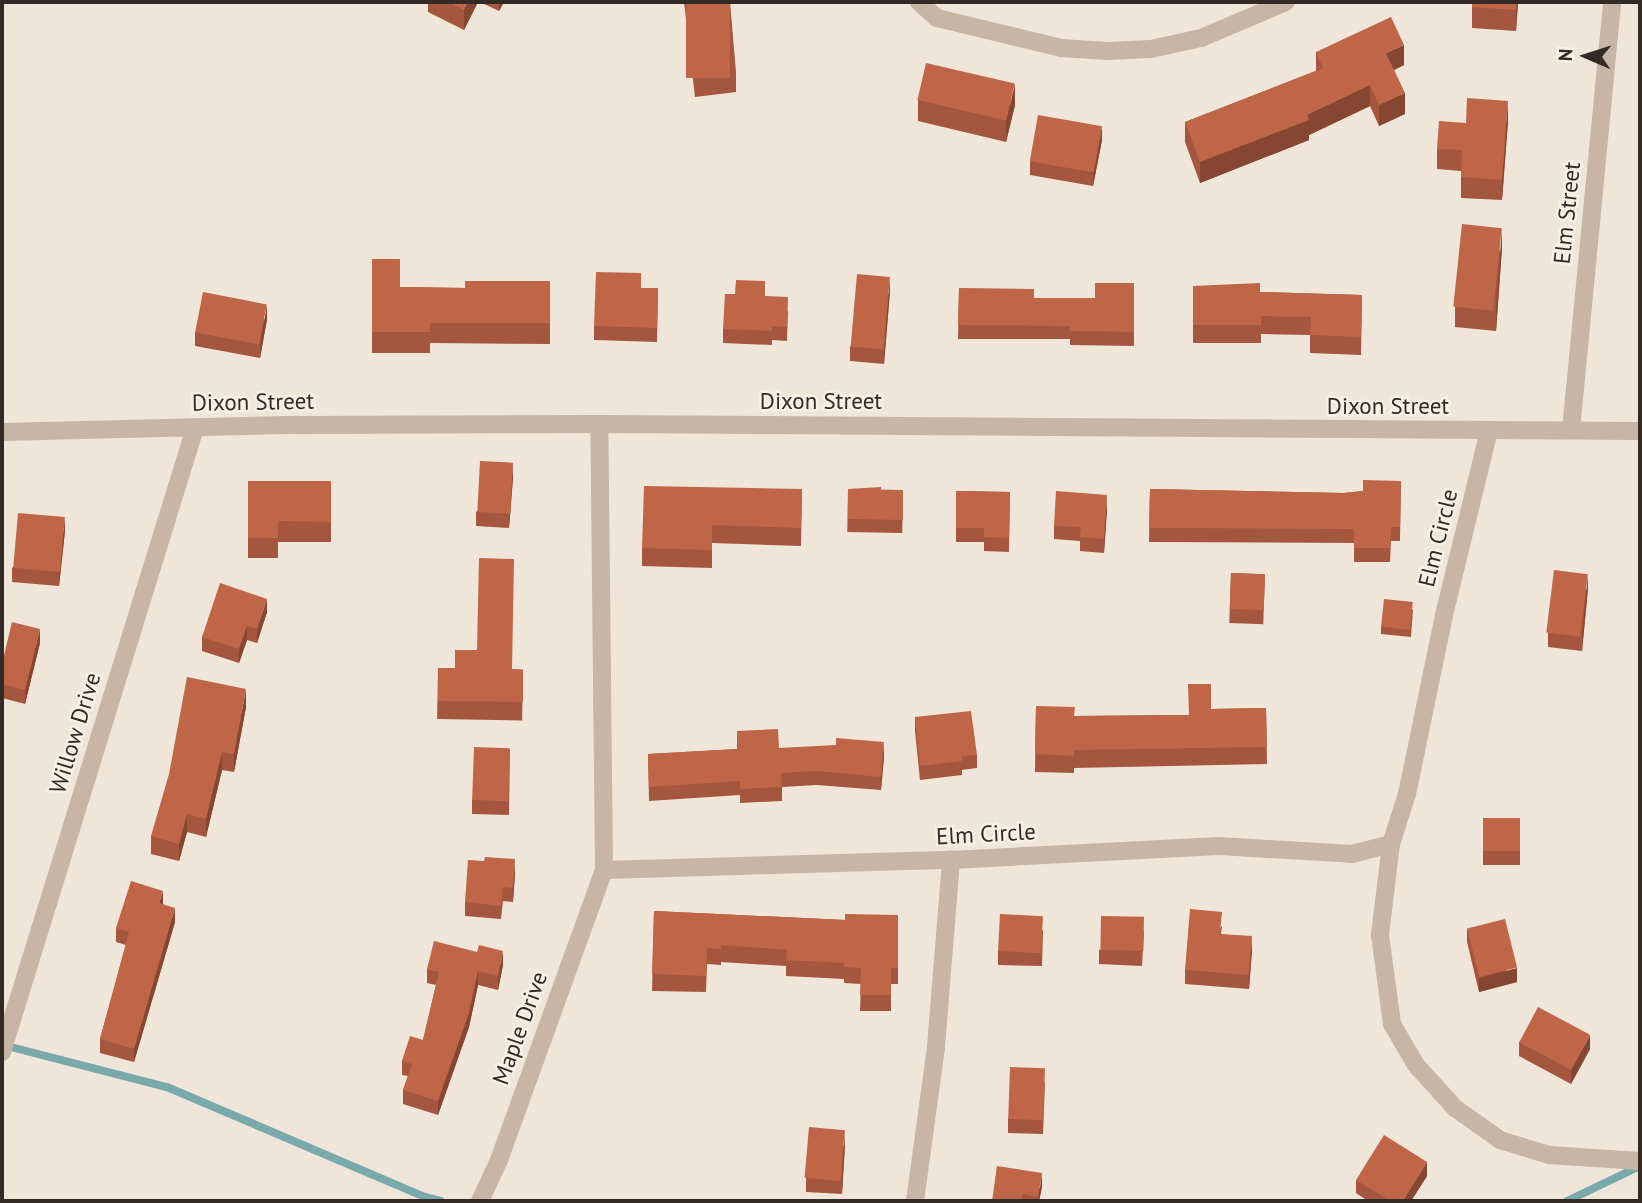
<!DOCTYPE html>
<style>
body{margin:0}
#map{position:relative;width:1642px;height:1203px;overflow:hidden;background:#f0e5d9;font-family:"PT Sans",sans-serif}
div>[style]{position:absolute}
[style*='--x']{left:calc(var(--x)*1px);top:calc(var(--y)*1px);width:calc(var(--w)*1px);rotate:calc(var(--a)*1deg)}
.stream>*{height:8px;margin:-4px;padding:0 4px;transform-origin:4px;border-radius:4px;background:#7aa9ab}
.street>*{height:18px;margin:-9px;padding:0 9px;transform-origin:9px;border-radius:9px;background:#c7b5a6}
.wall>*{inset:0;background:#a4573e;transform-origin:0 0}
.shaded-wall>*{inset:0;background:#864732}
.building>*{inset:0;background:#bf6548;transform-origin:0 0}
span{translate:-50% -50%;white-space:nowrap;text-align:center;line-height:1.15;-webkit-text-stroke:5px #f8efe5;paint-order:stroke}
.street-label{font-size:23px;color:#332a26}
.frame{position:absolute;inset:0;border:4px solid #332a26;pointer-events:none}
.north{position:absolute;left:1551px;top:21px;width:70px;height:70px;-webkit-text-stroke:5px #f8efe5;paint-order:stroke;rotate:273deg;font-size:19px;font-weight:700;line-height:28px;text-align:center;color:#332a26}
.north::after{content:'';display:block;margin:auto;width:24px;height:32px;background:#332a26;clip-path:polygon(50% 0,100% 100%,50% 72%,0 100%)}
</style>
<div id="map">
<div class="stream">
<div style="--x:3;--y:1045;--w:169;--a:14.4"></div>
<div style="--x:167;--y:1087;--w:280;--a:23.1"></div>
<div style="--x:425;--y:1197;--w:16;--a:14"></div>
<div style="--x:1567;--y:1201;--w:81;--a:-25.6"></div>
</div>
<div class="street">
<div style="--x:919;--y:2;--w:24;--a:42"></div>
<div style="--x:937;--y:18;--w:128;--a:13.6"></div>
<div style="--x:1061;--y:48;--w:47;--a:3.7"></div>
<div style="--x:1108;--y:51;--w:43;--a:-2.7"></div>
<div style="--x:1151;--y:49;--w:51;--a:-12.4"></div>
<div style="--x:1201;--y:38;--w:92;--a:-23"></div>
<div style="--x:1571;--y:430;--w:430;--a:-84.5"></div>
<div style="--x:2;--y:432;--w:297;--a:-1.4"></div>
<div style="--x:299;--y:425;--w:300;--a:-0.2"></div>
<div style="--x:599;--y:424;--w:1041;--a:0.39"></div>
<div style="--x:1391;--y:844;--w:92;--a:96.9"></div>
<div style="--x:1380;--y:935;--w:90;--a:82.3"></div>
<div style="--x:1392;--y:1024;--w:48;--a:59.7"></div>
<div style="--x:1416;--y:1065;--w:58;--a:47.8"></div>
<div style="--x:1455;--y:1108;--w:55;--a:35.4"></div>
<div style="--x:1500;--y:1140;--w:51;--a:17"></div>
<div style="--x:1549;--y:1155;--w:91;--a:3.8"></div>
<div style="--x:604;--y:870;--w:347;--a:-1.7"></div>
<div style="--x:951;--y:860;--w:268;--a:-3"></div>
<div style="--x:1219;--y:846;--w:133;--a:3.4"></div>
<div style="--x:1352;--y:854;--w:40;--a:-14.4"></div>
<div style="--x:1391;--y:844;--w:52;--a:-72.3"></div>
<div style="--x:1407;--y:794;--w:187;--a:-78.3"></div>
<div style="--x:1445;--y:611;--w:185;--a:-76.3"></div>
<div style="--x:2;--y:1052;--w:653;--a:-72.81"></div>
<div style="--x:480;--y:1201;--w:45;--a:-65.1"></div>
<div style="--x:499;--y:1160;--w:308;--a:-70.1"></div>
<div style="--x:604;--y:870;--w:446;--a:-90.6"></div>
<div style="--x:915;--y:1201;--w:155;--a:-82.2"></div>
<div style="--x:936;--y:1047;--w:188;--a:-85.4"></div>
</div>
<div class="wall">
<div style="clip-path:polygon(428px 2px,478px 2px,464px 30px,428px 12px)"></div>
<div style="clip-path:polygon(480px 2px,504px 2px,499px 11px)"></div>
<div style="clip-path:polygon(684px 2px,730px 2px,736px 72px,736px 92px,695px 97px)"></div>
<div style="clip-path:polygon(1472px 2px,1518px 2px,1516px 31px,1472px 28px)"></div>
<div style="clip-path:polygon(1316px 52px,1404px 65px,1394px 70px,1405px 114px,1379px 126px,1370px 106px,1309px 135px,1309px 140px,1200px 183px,1185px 142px,1185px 122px,1316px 71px)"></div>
<div style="clip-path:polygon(918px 100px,1015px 105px,1006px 142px,918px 121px)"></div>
<div style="clip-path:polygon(1508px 121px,1502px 200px,1461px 198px,1461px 171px,1437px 169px,1437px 149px,1466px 123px)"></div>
<div style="clip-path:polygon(1102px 140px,1093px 186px,1030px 175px,1030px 161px)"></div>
<div style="clip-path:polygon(1502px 248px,1496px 331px,1455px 327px,1455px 307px)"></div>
<div style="clip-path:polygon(372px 259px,400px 287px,465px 288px,550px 281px,550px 344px,430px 343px,430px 353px,372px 353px)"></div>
<div style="clip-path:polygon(1134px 283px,1134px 346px,1070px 345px,1070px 339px,958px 339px,959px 288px,1034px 298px,1095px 298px)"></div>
<div style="clip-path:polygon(1193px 286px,1260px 292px,1362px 295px,1361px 355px,1310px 353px,1310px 335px,1261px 334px,1261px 343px,1193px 343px)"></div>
<div style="clip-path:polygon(641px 288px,658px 288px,657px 342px,594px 340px,594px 326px)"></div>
<div style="clip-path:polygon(890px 291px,884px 364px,850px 361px,850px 347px)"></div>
<div style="clip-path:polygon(765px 296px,788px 311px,787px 341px,772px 340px,772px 345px,723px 343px,723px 329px)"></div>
<div style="clip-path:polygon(267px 319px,260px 358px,195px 346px,195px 332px)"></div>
<div style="clip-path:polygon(513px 477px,509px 528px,476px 526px,476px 512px)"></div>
<div style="clip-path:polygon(248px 481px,331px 481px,331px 542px,278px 542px,278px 558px,248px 558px)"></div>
<div style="clip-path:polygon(1401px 481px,1400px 541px,1391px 541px,1390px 562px,1354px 562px,1354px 543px,1149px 542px,1150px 489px,1344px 493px,1363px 491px)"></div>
<div style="clip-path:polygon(802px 489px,801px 546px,712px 543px,712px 568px,642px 566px,642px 548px)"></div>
<div style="left:848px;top:489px;width:55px;height:43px;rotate:1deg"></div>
<div style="clip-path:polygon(956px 491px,1010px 492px,1009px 552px,984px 551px,984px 542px,956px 542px)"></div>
<div style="clip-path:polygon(1107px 509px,1104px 553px,1080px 551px,1080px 541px,1054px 539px,1054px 526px)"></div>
<div style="clip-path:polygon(65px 531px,59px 586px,12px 582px,12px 568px)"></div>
<div style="left:1231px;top:573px;width:34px;height:50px;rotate:2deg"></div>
<div style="clip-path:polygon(1588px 588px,1582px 651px,1548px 647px,1548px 633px)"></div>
<div style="clip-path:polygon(1413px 609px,1411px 637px,1381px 634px,1381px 627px)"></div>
<div style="clip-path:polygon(267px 612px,257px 643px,247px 640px,239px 663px,202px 651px,202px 637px)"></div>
<div style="clip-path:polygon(40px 643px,25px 704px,2px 698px,2px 664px)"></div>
<div style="left:438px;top:668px;width:85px;height:51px;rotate:1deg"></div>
<div style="clip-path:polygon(1036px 706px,1075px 716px,1188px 715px,1211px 709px,1266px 708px,1267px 764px,1074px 768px,1074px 773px,1035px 772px)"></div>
<div style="clip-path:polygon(246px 707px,234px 772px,222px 770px,206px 837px,187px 832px,179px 861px,151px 854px,151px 836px)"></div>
<div style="clip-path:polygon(915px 717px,977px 755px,977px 768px,962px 770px,962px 775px,920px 780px,915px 731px)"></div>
<div style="clip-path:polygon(737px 731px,779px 748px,884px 756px,881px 790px,817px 785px,782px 787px,782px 801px,740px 803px,740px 795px,649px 801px,648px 754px,737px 749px)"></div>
<div style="clip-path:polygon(510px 748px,509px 815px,472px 814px,472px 800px)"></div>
<div style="left:1483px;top:818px;width:37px;height:47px"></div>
<div style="clip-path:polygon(515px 873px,513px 902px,503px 901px,501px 919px,465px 916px,465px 902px)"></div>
<div style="clip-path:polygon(163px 904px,175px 922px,134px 1062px,100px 1053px,100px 1039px,126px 945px,116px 942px,116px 928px)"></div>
<div style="clip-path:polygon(654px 911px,845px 920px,898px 915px,898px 984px,891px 984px,891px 1011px,860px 1011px,861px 984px,844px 983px,844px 979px,786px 976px,786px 966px,721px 962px,721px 965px,707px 964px,706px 992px,652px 991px)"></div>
<div style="clip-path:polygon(1222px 926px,1221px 934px,1252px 950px,1249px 989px,1185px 984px,1185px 970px)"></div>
<div style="clip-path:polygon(1467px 928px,1517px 982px,1479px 992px,1467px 942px)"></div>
<div style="clip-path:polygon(1043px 930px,1042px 966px,998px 965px,998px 951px)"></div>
<div style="clip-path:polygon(1144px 931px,1142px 966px,1099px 964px,1099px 950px)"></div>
<div style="clip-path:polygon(503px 965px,498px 990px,478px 985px,469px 1027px,438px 1115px,403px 1104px,403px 1090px,408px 1076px,402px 1075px,402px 1061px,423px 1040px,436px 985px,427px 983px,427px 969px)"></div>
<div style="clip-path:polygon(1519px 1042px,1590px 1049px,1571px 1084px,1519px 1056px)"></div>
<div style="clip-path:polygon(1045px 1082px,1043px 1134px,1008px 1133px,1008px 1119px)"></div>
<div style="clip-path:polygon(845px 1144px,842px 1194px,806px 1192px,806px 1178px)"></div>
<div style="clip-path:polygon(1427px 1176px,1411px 1201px,1368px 1201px,1356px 1193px,1356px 1180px)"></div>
<div style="clip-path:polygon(1042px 1187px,1039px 1201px,992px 1201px)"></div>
</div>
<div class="shaded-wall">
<div style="clip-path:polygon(468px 2px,478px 2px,464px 30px,464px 10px)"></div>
<div style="clip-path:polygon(499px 2px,504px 2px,499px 11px)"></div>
<div style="clip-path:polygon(1517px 2px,1518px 2px,1516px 31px,1516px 10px)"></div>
<div style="clip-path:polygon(1404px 45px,1404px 65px,1386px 74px,1386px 53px)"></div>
<div style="clip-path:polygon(1015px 84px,1015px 105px,1006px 142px,1006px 121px)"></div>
<div style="clip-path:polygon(1370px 85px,1370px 106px,1309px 135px,1309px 140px,1200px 183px,1200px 162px,1307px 115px)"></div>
<div style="clip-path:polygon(1405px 93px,1405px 114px,1379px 126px,1379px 105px)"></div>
<div style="clip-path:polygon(1508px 101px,1508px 121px,1502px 200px,1502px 180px)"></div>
<div style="clip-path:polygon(1102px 126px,1102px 140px,1093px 186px,1093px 172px)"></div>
<div style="clip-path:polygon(1502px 228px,1502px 248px,1496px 331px,1496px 310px)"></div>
<div style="clip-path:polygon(890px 277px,890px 291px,884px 364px,884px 350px)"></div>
<div style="clip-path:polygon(267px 305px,267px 319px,260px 358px,260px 345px)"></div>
<div style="clip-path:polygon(513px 463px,513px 477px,509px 528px,509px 514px)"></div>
<div style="clip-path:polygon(1107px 495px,1107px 509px,1104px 553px,1104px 539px)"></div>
<div style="clip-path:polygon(65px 517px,65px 531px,59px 586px,59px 572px)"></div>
<div style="clip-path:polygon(1588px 574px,1588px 588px,1582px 651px,1582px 637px)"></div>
<div style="clip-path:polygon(267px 599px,267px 612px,257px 643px,257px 629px)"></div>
<div style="clip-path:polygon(247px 626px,247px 640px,239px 663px,239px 649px)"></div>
<div style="clip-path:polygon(40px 629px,40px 643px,25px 704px,25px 690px)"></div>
<div style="clip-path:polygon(246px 689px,246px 707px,234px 772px,234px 754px)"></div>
<div style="clip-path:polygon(884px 742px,884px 756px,881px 790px,881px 777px)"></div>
<div style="clip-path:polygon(222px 752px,222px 770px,206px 837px,206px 819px)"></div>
<div style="clip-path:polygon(187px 814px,187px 832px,179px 861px,179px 844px)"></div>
<div style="clip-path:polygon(515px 859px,515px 873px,513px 902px,513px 888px)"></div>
<div style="clip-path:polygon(163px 891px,163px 905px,159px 903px)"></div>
<div style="clip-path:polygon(175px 908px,175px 922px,134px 1062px,134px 1049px)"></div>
<div style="clip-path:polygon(1252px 936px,1252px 950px,1249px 989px,1249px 975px)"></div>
<div style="clip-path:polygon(503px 951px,503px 965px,498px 990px,498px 976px)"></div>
<div style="clip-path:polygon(1517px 968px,1517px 982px,1479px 992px,1479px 978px)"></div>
<div style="clip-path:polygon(478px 971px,478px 985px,469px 1027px,438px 1115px,438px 1101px)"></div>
<div style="clip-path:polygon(1590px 1035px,1590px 1049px,1571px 1084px,1571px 1070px)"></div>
<div style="clip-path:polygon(845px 1130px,845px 1144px,842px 1194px,842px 1180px)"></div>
<div style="clip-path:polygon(1427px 1162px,1427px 1176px,1411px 1201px,1403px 1201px)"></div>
<div style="clip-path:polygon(1042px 1173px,1042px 1187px,1039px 1201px,1038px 1201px)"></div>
</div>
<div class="building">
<div style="clip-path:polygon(448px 2px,468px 2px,464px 10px)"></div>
<div style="left:686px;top:2px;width:44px;height:76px"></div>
<div style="clip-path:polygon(1472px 2px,1517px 2px,1516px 10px,1472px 7px)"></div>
<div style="clip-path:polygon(1391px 17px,1404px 45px,1386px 53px,1405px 93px,1379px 105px,1370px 85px,1307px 115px,1309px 120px,1200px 162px,1185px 122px,1323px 68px,1316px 52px)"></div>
<div style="left:926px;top:63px;width:91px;height:38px;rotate:13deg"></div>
<div style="clip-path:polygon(1467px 98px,1508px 101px,1502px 180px,1461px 177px,1462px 150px,1437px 149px,1439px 121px,1466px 123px)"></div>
<div style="left:1038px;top:115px;width:65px;height:47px;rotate:10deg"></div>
<div style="left:1462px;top:224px;width:40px;height:83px;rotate:6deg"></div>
<div style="clip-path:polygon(372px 259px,400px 259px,400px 287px,465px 288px,465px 281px,550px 281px,550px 323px,430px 323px,430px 332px,372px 332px)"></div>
<div style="clip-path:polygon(596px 272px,641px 273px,641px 288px,658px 288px,657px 328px,594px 326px)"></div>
<div style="left:857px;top:274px;width:33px;height:73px;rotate:5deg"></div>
<div style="clip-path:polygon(736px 280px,765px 281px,765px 296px,788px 297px,787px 327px,772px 326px,772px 331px,723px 329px,725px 294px,735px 294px)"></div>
<div style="clip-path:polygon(1095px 283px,1134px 283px,1134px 332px,1070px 331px,1070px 326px,958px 325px,959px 288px,1034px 289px,1034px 298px,1095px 298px)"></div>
<div style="clip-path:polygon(1260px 283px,1260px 292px,1362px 295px,1361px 337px,1310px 335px,1311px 317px,1261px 316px,1261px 325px,1193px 325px,1193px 286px)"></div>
<div style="left:203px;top:292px;width:65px;height:41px;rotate:11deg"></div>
<div style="left:480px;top:461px;width:33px;height:51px;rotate:3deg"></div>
<div style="clip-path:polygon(1363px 480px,1401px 481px,1400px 527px,1391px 527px,1390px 548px,1354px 548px,1354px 529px,1149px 528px,1150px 489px,1344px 493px,1363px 491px)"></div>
<div style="clip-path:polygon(248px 481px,331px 481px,331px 522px,278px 521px,278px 538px,248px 538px)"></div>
<div style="clip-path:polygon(644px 486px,802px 489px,801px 528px,712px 525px,712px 550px,642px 548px)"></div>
<div style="clip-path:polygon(881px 487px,881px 490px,903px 490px,903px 520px,848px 519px,848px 489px)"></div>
<div style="clip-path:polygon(956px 491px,1010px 492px,1009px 538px,984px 537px,984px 528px,956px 528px)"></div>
<div style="clip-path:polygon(1056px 491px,1107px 495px,1104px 539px,1080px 537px,1081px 527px,1054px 526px)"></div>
<div style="left:18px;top:513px;width:47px;height:55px;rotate:5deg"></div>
<div style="clip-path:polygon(479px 558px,514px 559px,512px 669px,523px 670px,523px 702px,438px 701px,438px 668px,455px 668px,455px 650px,477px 650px)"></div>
<div style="left:1554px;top:570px;width:34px;height:63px;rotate:7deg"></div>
<div style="left:1231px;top:573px;width:34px;height:36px;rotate:2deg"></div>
<div style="clip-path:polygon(220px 583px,267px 599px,257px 629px,247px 626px,239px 649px,202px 637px)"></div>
<div style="left:1384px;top:599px;width:29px;height:28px;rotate:6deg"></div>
<div style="clip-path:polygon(12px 622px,40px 629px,25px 690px,2px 684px,2px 664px)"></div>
<div style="clip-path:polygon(187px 677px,246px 689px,234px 754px,222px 752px,206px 819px,187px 814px,179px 844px,151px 836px,169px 774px)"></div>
<div style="clip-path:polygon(1188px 684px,1211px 684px,1211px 709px,1266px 708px,1267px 747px,1074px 750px,1074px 756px,1035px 754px,1036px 706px,1075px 707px,1074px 716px,1189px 715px)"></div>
<div style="clip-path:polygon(971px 711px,977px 755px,962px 756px,962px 761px,920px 766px,915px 717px)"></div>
<div style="clip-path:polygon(778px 729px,779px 748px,836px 745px,836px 738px,884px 742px,881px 777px,817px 771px,781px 773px,782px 787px,740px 789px,740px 781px,649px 787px,648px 754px,738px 749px,737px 731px)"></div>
<div style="left:474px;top:747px;width:36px;height:53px;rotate:2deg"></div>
<div style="left:1483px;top:818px;width:37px;height:33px"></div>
<div style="clip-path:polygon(485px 857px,515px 859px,513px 888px,503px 887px,501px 906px,465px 902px,468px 860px,484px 861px)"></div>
<div style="clip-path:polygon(131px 881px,163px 891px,159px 903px,175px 908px,134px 1049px,100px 1039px,129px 932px,116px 928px)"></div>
<div style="clip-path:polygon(1190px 909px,1222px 912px,1220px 934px,1252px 936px,1249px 975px,1185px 970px)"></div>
<div style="clip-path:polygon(654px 911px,845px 920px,845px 914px,898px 915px,898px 968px,891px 968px,891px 995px,860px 995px,861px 968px,844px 967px,844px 963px,786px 960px,787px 950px,721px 945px,721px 949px,707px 948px,706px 976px,652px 974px)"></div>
<div style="left:1000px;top:914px;width:43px;height:37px;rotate:3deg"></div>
<div style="left:1101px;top:916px;width:43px;height:34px;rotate:1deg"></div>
<div style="left:1505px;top:919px;width:50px;height:39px;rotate:76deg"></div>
<div style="clip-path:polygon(434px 941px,477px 952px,479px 945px,503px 951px,498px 976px,478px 971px,469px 1013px,438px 1101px,403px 1090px,412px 1064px,402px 1061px,410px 1036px,423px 1040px,439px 972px,427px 969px)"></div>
<div style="left:1538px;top:1007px;width:59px;height:40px;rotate:28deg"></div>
<div style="left:1010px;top:1067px;width:35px;height:52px;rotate:2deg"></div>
<div style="left:809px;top:1127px;width:36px;height:51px;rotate:5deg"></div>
<div style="clip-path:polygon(1384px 1135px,1427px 1162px,1403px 1201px,1390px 1201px,1356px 1180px)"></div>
<div style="clip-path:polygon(997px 1166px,1042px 1173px,1038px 1197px,1023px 1194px,1022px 1201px,992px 1201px)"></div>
</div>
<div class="street-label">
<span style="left:1567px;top:213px;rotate:-84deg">Elm Street</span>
<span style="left:821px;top:401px">Dixon Street</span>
<span style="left:253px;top:402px;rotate:-1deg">Dixon Street</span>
<span style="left:1388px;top:406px">Dixon Street</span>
<span style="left:1438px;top:538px;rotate:-76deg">Elm Circle</span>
<span style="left:75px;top:733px;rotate:-73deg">Willow Drive</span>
<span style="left:986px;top:834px;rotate:-3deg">Elm Circle</span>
<span style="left:520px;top:1028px;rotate:-70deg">Maple Drive</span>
</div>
<div class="frame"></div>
<div class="north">N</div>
</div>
